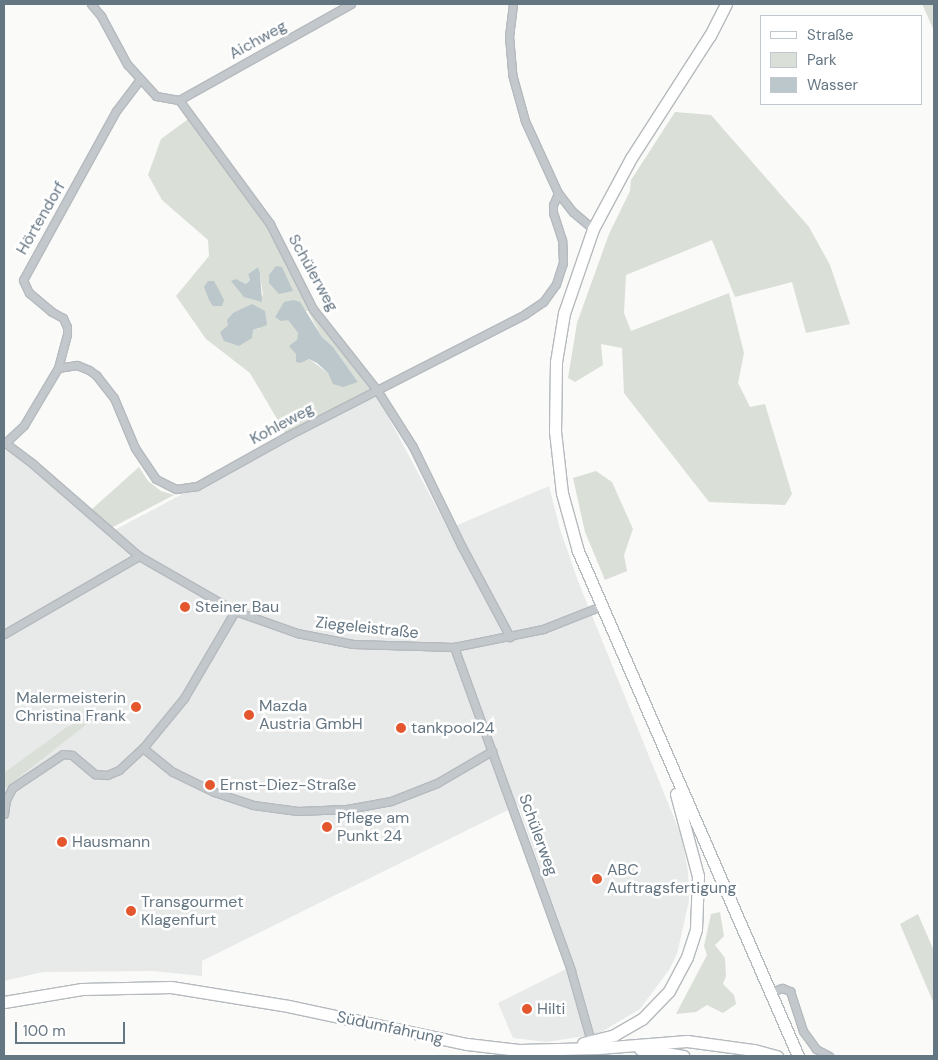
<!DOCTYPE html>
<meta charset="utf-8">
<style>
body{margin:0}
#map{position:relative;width:938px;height:1060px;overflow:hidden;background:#fafaf8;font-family:"DM Sans",sans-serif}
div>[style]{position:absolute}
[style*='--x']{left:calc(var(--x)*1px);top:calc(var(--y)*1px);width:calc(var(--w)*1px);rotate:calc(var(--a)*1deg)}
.built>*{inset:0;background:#e8e9e9}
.green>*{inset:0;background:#dadfd7}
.water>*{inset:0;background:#bbc7cb}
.roads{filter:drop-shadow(1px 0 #b5babe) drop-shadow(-1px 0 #b5babe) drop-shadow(0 1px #b5babe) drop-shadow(0 -1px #b5babe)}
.street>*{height:7px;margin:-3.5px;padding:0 3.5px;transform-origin:3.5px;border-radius:3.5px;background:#c3c8cc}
.primary>*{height:11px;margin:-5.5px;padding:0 5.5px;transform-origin:5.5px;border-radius:5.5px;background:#fff}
.dots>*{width:14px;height:14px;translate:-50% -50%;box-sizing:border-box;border:2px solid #fff;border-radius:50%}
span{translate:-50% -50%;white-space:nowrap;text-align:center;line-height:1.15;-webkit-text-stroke:5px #fff;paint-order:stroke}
.street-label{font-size:16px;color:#657683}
.poi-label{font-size:16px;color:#657683}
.left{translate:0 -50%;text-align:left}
.right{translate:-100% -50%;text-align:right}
.frame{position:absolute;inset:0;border:5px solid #657683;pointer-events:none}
.legend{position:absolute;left:760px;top:15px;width:162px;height:90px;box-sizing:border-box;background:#fff;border:1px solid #c1c8cd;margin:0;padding:6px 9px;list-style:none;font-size:15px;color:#657683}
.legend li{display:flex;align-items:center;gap:10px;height:25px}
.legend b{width:25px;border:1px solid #c1c8cd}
.scale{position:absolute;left:15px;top:1022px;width:110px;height:22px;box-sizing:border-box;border:2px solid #657683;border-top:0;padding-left:6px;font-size:15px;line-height:18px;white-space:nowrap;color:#657683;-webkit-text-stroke:4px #fff;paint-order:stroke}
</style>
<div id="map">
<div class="built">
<div style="clip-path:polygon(375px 392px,448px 529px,549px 486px,560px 529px,578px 581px,681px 835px,688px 871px,689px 901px,677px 954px,669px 970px,640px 1009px,598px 1034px,547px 1042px,513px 1038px,498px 1003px,574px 965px,518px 805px,202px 961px,202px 976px,153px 971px,43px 972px,4px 981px,4px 449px,22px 459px,107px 534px)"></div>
</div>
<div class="green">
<div style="clip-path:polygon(922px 4px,934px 4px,934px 31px,923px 6px)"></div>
<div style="clip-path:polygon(675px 112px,711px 115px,809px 227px,830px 265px,850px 324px,806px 333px,792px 282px,735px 297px,712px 240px,626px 275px,624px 313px,631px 331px,729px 293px,744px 353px,738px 383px,750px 407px,765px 404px,792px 494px,785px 505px,709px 502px,624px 393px,622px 348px,601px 344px,603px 365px,575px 382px,568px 378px,577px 323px,609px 234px,630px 191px,631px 180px)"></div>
<div style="clip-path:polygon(evenodd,191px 117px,270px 224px,313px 309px,377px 390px,287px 436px,250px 373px,206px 339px,176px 296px,209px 256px,208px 240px,162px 200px,148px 175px,161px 139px,191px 117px,258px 267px,260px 273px,263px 296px,236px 279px,246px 284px,250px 280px,248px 274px,258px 267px,191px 117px,280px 309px,308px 311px,322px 337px,333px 347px,358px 382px,328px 373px,309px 359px,301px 363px,296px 354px,298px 333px,288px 320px,275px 317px,280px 309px,191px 117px,228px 325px,260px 328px,253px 330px,239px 346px,220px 332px,228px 325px)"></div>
<div style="clip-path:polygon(139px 467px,148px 481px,161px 491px,174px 495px,111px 528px,91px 510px)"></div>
<div style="clip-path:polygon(596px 471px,612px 482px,633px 529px,624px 555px,627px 571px,605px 580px,585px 532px,573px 478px)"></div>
<div style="clip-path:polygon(90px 716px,96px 717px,4px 789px,4px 773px,67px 727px)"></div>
<div style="clip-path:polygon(720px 912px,724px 936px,715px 945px,725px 958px,726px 976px,723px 984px,734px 995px,736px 1004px,723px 1013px,707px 1005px,696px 1012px,676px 1014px,707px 955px,704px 946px,711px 914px)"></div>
<div style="clip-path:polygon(918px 914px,934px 951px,934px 1004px,900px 924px)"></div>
</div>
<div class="water">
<div style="clip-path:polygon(276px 266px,282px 267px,293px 291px,279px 294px,269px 283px,269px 275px)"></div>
<div style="clip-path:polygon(258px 267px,260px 273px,262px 302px,244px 297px,231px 281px,236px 279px,246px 284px,250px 280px,248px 274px)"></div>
<div style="clip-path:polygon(208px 281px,214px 281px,220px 292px,224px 300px,222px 306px,213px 306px,209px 300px,204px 287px)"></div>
<div style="clip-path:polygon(294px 300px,300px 302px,322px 337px,333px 347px,358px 382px,343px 387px,333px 384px,328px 373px,317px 363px,309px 359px,301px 363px,296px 362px,296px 354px,289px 346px,297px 340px,298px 333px,288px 320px,281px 321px,275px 317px,284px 302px)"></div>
<div style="clip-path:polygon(252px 304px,265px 311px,267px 325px,253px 330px,252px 338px,239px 346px,224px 341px,220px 332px,228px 325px,227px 320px,233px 313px)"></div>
</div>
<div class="roads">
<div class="street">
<div style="--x:91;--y:4;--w:16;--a:50"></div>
<div style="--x:101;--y:16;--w:55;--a:61.6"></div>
<div style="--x:127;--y:64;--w:43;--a:47.8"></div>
<div style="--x:156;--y:96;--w:23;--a:10"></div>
<div style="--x:179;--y:100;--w:154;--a:53.7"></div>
<div style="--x:270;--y:224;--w:95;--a:63.2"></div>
<div style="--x:313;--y:309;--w:103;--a:51.7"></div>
<div style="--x:377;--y:390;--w:67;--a:57.7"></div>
<div style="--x:413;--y:447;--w:111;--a:63.9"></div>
<div style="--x:462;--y:547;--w:102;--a:61.9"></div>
<div style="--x:513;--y:4;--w:32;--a:97"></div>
<div style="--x:509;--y:36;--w:38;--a:85"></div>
<div style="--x:512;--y:74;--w:49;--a:74.5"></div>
<div style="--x:525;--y:121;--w:79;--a:65.4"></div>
<div style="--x:558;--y:193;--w:24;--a:52"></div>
<div style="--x:573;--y:212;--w:26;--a:40"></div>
<div style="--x:179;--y:100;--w:197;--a:-29.2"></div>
<div style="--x:58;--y:368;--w:35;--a:-75"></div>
<div style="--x:67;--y:334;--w:7;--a:-90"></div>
<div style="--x:67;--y:327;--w:10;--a:-114"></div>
<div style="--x:63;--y:318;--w:13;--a:-151"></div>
<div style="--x:52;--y:312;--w:30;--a:-140"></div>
<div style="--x:29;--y:293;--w:14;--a:-115"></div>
<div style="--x:23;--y:280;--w:193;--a:-61.2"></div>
<div style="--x:116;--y:111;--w:40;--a:-53"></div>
<div style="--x:4;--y:442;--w:36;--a:37"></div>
<div style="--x:33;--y:464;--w:140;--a:41"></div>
<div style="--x:139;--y:556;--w:111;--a:29.8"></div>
<div style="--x:235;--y:611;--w:66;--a:19.5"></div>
<div style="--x:297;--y:633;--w:57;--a:11.1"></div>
<div style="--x:353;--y:644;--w:101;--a:1.7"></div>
<div style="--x:454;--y:647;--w:91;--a:-11.4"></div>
<div style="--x:543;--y:629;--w:62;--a:-21.6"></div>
<div style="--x:5;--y:443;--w:26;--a:-43"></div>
<div style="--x:24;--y:425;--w:66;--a:-59.2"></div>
<div style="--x:58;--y:368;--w:19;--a:-9"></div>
<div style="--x:77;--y:365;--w:13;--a:23"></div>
<div style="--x:89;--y:370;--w:9;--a:36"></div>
<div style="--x:96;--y:375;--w:29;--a:52"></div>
<div style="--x:114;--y:398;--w:54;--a:67.2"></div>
<div style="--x:135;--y:448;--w:37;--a:56"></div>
<div style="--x:156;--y:479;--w:22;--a:27"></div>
<div style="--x:176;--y:489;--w:21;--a:-8"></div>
<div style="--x:197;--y:486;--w:103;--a:-29.1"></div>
<div style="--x:287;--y:436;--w:267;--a:-27.1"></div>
<div style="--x:525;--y:314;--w:22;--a:-34"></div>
<div style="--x:543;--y:302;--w:22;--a:-54"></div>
<div style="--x:556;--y:284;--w:22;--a:-72"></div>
<div style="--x:563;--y:263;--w:23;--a:-92"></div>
<div style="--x:562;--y:240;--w:28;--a:-108"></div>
<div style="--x:553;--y:213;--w:8;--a:-90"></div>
<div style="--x:553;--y:205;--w:13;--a:-67"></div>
<div style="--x:4;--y:634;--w:156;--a:-30"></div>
<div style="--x:454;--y:647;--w:344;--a:70.1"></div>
<div style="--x:571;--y:971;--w:66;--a:74.1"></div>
<div style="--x:143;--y:748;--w:38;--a:39"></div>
<div style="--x:173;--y:772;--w:46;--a:26"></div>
<div style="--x:214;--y:792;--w:41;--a:18.4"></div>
<div style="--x:253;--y:805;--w:45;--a:7.6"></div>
<div style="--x:298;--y:811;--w:49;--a:-2.3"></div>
<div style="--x:347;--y:809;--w:45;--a:-10.3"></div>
<div style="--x:391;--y:801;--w:49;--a:-21.4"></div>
<div style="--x:437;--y:783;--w:64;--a:-30.2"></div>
<div style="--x:4;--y:814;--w:14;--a:-82"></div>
<div style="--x:6;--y:800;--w:13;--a:-63"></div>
<div style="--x:12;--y:788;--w:61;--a:-33.7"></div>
<div style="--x:63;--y:754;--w:9;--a:6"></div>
<div style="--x:72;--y:755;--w:30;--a:40"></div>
<div style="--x:95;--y:774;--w:12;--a:5"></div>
<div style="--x:107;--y:775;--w:13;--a:-23"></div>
<div style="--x:119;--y:770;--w:33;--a:-43"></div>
<div style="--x:143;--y:748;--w:65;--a:-50.6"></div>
<div style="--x:184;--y:698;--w:101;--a:-59.6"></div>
<div style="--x:771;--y:992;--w:12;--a:-20"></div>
<div style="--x:782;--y:988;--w:9;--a:21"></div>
<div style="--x:790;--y:991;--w:42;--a:72"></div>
<div style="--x:803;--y:1031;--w:22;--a:54"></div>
<div style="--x:816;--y:1049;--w:15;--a:28"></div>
</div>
<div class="primary">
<div style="--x:726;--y:4;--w:35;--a:117"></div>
<div style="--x:710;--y:35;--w:146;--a:122.7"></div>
<div style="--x:631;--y:158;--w:81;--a:118.2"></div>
<div style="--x:593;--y:229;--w:89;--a:109"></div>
<div style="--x:564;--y:313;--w:50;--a:99.3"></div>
<div style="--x:556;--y:362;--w:69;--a:90.8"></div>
<div style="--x:555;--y:431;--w:62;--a:83.6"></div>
<div style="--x:562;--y:493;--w:60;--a:74.6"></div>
<div style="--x:578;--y:551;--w:551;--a:66.46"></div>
<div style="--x:4;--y:1002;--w:79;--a:-9.5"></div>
<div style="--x:82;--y:989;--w:89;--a:-1.3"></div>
<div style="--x:171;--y:987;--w:119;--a:9.2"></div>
<div style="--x:288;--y:1006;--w:183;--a:12"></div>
<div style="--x:467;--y:1044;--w:52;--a:6.6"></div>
<div style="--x:519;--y:1050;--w:80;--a:-1.4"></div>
<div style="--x:599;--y:1048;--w:88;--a:-4.5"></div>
<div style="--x:687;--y:1041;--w:68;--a:7.7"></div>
<div style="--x:754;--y:1050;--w:24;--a:15"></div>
<div style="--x:583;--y:1043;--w:32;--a:-14"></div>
<div style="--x:614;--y:1035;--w:32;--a:-30"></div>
<div style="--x:642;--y:1019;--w:39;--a:-46"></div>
<div style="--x:669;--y:991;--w:38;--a:-62"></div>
<div style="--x:687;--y:957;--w:29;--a:-72"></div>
<div style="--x:696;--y:929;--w:53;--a:-87.8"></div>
<div style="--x:698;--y:876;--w:85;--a:-105"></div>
<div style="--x:640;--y:1049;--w:44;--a:9.2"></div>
</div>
</div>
<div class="dots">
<div style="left:185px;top:607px;background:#e4572e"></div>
<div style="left:136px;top:707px;background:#e4572e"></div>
<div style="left:249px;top:715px;background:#e4572e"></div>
<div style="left:401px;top:728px;background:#e4572e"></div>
<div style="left:210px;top:785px;background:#e4572e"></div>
<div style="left:327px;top:827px;background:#e4572e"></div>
<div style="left:62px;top:842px;background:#e4572e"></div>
<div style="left:597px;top:879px;background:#e4572e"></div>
<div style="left:131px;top:911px;background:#e4572e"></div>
<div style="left:527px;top:1009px;background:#e4572e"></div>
</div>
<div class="street-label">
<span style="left:258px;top:40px;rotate:-29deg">Aichweg</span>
<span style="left:41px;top:218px;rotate:-60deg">Hörtendorf</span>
<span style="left:313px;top:273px;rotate:61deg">Schülerweg</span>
<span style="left:282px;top:424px;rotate:-28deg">Kohleweg</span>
<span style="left:367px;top:628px;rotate:6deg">Ziegeleistraße</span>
<span style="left:538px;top:835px;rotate:70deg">Schülerweg</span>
<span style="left:390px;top:1028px;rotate:12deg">Südumfahrung</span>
</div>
<div class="poi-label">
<span class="left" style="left:195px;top:607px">Steiner Bau</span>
<span class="right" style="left:126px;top:707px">Malermeisterin<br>Christina Frank</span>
<span class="left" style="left:259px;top:715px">Mazda<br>Austria GmbH</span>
<span class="left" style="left:411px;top:728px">tankpool24</span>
<span class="left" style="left:220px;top:785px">Ernst-Diez-Straße</span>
<span class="left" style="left:337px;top:827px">Pflege am<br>Punkt 24</span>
<span class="left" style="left:72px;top:842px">Hausmann</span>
<span class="left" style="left:607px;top:879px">ABC<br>Auftragsfertigung</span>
<span class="left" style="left:141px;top:911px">Transgourmet<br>Klagenfurt</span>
<span class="left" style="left:537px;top:1009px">Hilti</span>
</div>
<div class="frame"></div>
<ul class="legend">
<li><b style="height:6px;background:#fff"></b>Straße</li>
<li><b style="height:14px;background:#dadfd7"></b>Park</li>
<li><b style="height:14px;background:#bbc7cb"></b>Wasser</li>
</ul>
<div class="scale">100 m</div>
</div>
